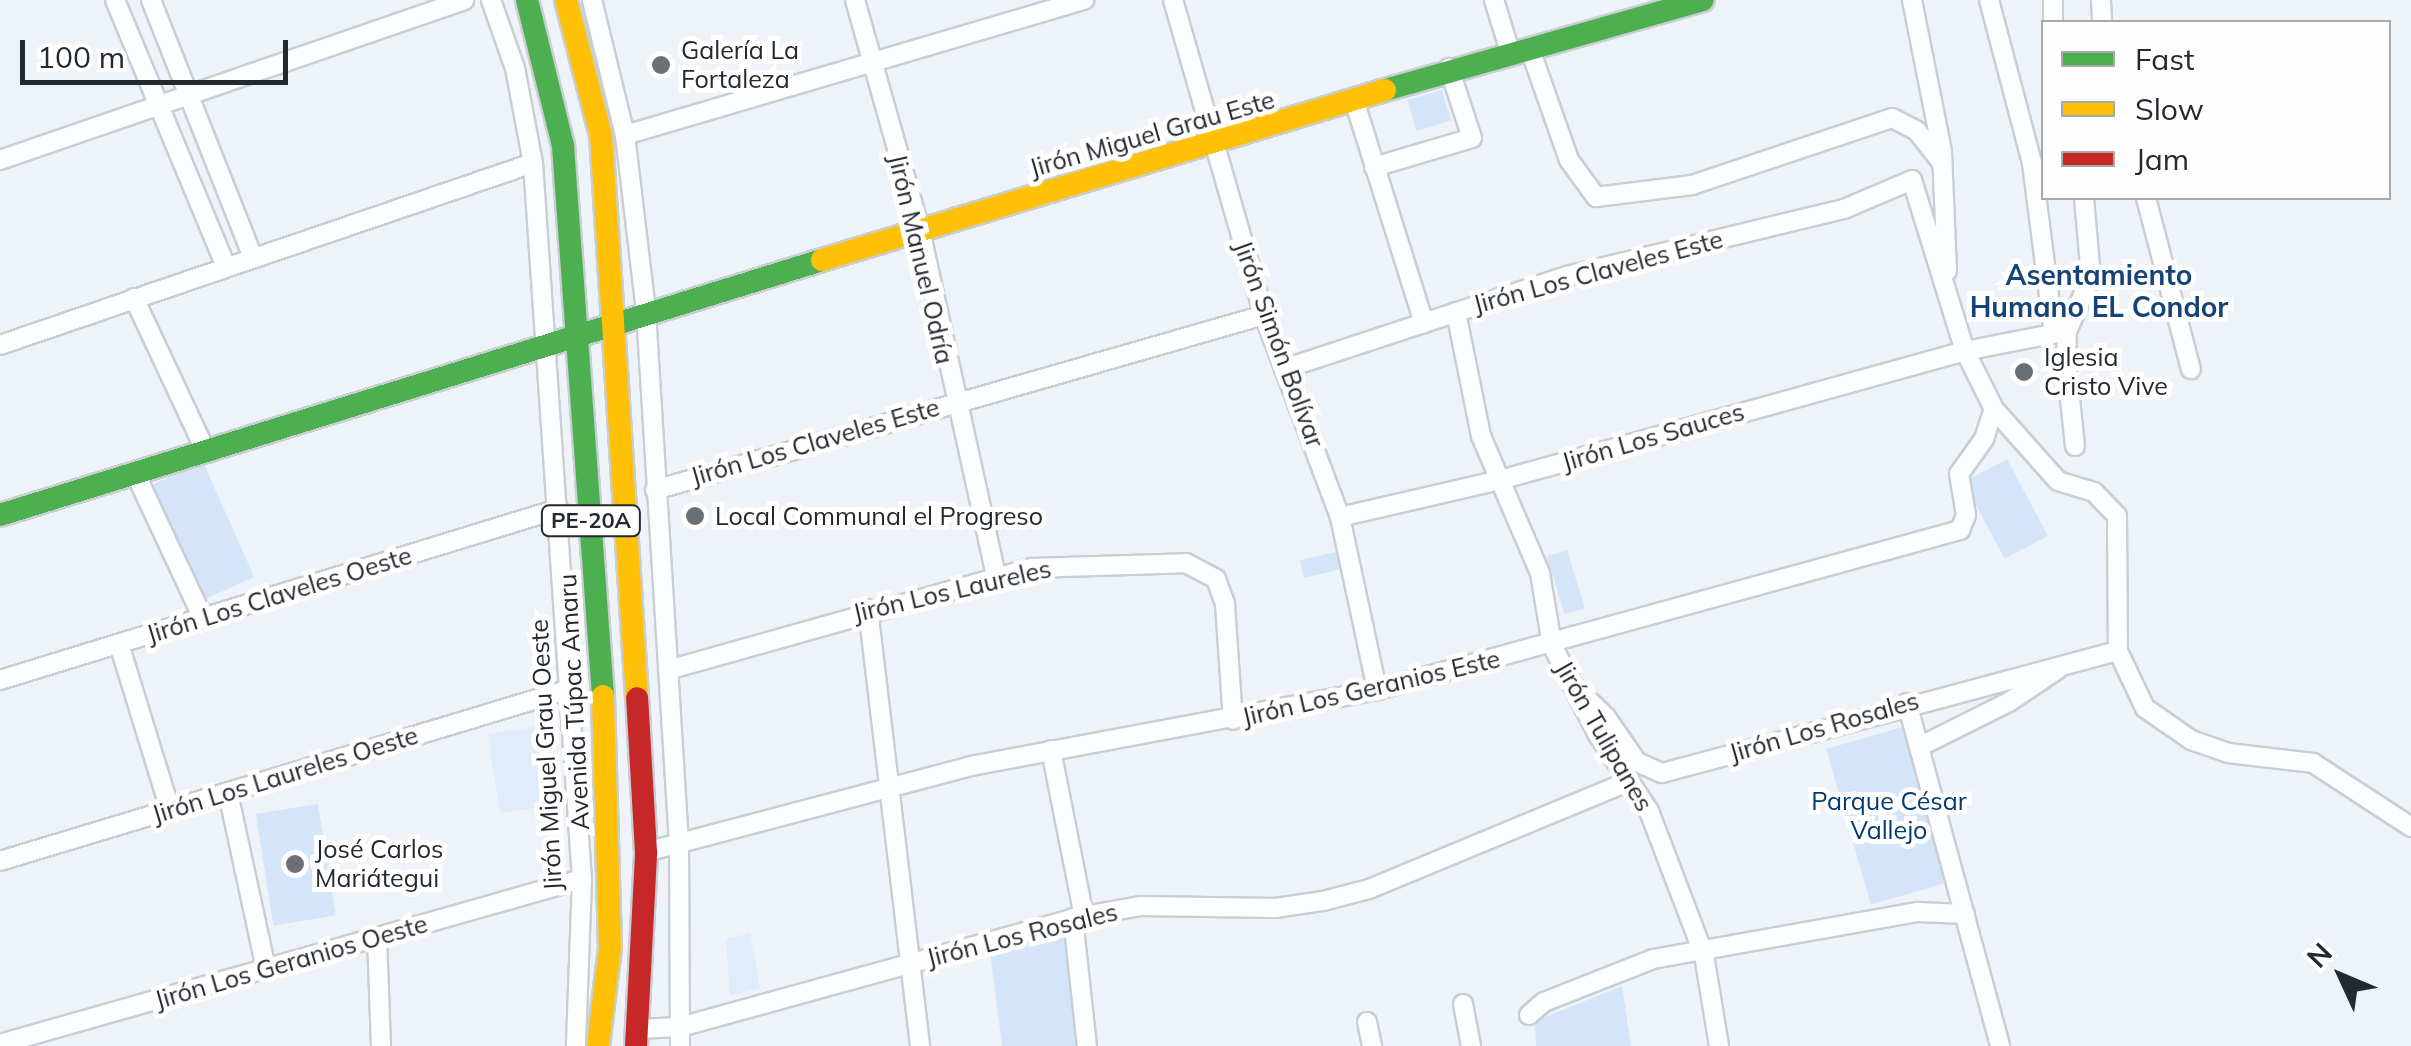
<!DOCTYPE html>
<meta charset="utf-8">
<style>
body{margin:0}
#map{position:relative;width:2411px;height:1046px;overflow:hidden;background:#edf3f9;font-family:Mulish,sans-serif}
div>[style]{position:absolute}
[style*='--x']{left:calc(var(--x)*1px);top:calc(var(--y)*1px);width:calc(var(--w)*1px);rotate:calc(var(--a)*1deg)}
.built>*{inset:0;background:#e0ecfb;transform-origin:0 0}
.green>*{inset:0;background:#d4e5fa;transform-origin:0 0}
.roads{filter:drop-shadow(2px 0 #c9ced3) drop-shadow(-2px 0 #c9ced3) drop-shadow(0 2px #c9ced3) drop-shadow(0 -2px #c9ced3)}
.street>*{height:18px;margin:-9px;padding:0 9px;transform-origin:9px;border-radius:9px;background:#fcfdfe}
.fast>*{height:22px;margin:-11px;padding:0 11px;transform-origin:11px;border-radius:11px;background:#4caf50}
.slow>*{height:22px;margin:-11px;padding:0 11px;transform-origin:11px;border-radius:11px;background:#ffc107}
.jam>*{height:22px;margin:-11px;padding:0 11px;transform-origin:11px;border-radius:11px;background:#c62828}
.dots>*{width:28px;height:28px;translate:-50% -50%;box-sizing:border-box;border:5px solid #fefefe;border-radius:50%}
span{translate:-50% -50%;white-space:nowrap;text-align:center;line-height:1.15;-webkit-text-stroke:10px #fefefe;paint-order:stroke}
.shield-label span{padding:2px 8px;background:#fefefe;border:2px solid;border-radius:8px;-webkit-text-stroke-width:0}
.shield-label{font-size:22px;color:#24292e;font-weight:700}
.poi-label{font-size:25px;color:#24292e}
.left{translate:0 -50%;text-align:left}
.street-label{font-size:25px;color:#24292e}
.park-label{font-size:25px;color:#053a70}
.neighbourhood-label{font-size:28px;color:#164376;font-weight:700}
.legend{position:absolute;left:2041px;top:20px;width:350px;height:180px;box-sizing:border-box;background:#fefefe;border:2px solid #a7a9ab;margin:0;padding:12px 18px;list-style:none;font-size:30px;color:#24292e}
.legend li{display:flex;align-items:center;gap:20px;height:50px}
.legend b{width:50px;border:2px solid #a7a9ab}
.north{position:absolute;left:2291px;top:926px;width:100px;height:100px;-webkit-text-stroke:8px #fefefe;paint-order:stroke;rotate:314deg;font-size:28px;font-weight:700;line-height:40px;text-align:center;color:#24292e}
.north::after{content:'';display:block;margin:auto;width:35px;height:45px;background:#24292e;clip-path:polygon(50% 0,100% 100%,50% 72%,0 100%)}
.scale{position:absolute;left:20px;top:40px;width:268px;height:45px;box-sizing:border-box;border:5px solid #24292e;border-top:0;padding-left:12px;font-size:30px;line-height:35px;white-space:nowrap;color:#24292e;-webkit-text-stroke:8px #fefefe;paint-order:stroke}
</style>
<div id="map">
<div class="built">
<div style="left:547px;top:725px;width:80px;height:60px;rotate:81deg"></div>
<div style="clip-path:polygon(750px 933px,760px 988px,730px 996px,726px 939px)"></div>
</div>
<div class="green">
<div style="left:1442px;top:90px;width:32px;height:36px;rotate:74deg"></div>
<div style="left:2007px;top:459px;width:87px;height:49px;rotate:62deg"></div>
<div style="left:203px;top:462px;width:126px;height:56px;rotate:66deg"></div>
<div style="left:1567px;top:550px;width:61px;height:21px;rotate:73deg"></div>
<div style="left:1340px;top:551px;width:18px;height:41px;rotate:77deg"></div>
<div style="left:1906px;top:726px;width:162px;height:83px;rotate:74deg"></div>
<div style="left:318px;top:804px;width:113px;height:63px;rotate:81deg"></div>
<div style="clip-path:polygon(1069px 932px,1081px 1046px,1002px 1046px,990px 953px)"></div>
<div style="clip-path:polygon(1622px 986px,1631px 1046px,1536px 1046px,1535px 1026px,1543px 1018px)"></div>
</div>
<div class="roads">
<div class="street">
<div style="--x:115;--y:0;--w:286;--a:67.4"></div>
<div style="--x:151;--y:0;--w:274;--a:68.4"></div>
<div style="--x:491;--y:0;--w:72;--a:70.6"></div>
<div style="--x:515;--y:68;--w:97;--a:79.3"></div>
<div style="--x:533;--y:163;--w:718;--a:86.09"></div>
<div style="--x:582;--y:879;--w:167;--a:92.1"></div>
<div style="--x:592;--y:0;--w:139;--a:76.3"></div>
<div style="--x:625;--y:135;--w:178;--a:83.2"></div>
<div style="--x:646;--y:312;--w:533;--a:86.45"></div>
<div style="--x:679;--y:844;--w:202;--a:89.7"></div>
<div style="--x:855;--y:0;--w:239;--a:74.2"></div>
<div style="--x:920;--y:230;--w:355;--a:77.6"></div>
<div style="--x:1173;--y:0;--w:328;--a:73.9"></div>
<div style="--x:1264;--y:315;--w:216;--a:69.4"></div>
<div style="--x:1340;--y:517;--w:177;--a:77.9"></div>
<div style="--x:1494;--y:0;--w:58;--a:72.8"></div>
<div style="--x:1912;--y:0;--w:155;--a:78.8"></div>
<div style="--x:1942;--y:152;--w:119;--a:87.6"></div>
<div style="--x:1989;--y:0;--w:169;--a:75.2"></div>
<div style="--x:2032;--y:163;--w:172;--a:82.7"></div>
<div style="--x:2101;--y:0;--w:22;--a:87"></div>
<div style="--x:2053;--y:22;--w:22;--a:-90"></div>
<div style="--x:1531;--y:52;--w:114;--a:70.6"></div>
<div style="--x:1569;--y:160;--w:46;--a:53.9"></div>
<div style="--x:1596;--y:197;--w:97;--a:-7.1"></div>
<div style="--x:1692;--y:185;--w:211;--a:-18.5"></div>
<div style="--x:1892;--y:118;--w:28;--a:27"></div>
<div style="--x:1917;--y:131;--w:41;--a:52"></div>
<div style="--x:1355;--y:103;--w:231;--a:72.6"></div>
<div style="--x:625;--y:135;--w:479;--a:-16.4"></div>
<div style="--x:0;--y:160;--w:491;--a:-19"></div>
<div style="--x:1374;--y:167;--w:102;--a:-16.5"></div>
<div style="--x:1472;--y:138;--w:74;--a:-108.2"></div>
<div style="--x:2146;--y:198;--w:177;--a:75.3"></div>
<div style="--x:134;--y:298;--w:170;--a:64.9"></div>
<div style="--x:1456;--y:312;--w:126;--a:78.6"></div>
<div style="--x:1481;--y:436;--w:149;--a:66.7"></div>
<div style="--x:1540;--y:573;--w:73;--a:80.5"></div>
<div style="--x:1552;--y:645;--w:99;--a:62.9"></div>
<div style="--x:1597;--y:733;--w:94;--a:56.3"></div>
<div style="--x:1649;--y:811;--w:154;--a:69.1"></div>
<div style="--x:1704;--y:955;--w:92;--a:80.6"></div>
<div style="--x:0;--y:345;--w:563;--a:-18.85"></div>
<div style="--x:1284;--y:369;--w:298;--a:-18.2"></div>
<div style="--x:1567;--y:276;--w:285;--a:-13.6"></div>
<div style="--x:1844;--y:209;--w:74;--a:-23.1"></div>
<div style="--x:1912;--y:180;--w:179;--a:72.8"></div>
<div style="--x:1965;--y:351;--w:65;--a:63.4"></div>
<div style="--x:1994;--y:409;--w:96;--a:48.4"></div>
<div style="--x:2058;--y:481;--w:38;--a:17"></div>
<div style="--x:2094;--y:492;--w:33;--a:46"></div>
<div style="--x:2117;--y:516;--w:135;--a:89.6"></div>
<div style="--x:2118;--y:651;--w:63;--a:64.7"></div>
<div style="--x:2145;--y:708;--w:56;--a:34.8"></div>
<div style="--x:2191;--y:740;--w:39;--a:19"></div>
<div style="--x:2228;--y:753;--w:86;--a:6.7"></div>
<div style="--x:2313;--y:763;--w:117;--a:33.1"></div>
<div style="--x:2075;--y:446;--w:86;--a:-96"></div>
<div style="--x:2066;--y:360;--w:29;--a:-88"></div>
<div style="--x:2067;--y:331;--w:59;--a:-66"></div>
<div style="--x:2091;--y:277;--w:79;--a:-95.1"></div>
<div style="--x:135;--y:473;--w:160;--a:64.9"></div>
<div style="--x:655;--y:490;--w:634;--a:-16.03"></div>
<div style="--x:1340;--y:517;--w:164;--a:-13"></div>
<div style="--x:1500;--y:480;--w:483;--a:-15.5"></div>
<div style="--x:1965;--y:351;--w:104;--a:-11.1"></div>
<div style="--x:868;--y:609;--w:440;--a:83.2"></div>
<div style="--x:119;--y:644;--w:174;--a:72.9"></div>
<div style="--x:668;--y:670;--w:377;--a:-15.7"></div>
<div style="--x:1031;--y:568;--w:155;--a:-1.8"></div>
<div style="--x:1186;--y:563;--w:34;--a:28"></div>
<div style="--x:1216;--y:579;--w:27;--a:70"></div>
<div style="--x:1225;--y:604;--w:116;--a:86.1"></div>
<div style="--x:0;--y:680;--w:584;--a:-17.04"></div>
<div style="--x:1576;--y:688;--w:42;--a:44"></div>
<div style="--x:1606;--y:717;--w:55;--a:55.4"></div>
<div style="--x:1637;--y:762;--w:27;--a:24"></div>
<div style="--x:1662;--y:773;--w:472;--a:-15"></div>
<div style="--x:1907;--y:703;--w:355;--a:74.8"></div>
<div style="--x:1919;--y:747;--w:101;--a:-26.6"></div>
<div style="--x:2009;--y:702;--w:59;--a:-34"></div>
<div style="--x:1051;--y:750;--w:169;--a:78.8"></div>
<div style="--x:228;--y:793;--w:180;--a:77.8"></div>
<div style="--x:646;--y:852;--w:336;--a:-14.8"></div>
<div style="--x:971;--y:766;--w:413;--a:-10.6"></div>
<div style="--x:1377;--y:690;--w:605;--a:-15.35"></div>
<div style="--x:1960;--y:530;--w:16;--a:-68"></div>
<div style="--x:1966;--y:515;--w:42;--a:-99.7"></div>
<div style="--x:1959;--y:474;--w:43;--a:-54.5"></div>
<div style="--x:1984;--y:439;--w:32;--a:-72"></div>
<div style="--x:0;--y:861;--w:595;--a:-16.79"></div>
<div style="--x:1073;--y:918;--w:129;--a:83.8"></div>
<div style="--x:377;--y:937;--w:109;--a:87.9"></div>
<div style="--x:1463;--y:1004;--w:43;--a:79.2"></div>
<div style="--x:1529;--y:1015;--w:20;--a:-41"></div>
<div style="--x:1544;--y:1002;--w:117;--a:-21.5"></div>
<div style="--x:1653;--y:959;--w:269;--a:-10.1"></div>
<div style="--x:1918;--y:912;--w:47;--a:2.4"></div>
<div style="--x:1367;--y:1022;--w:25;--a:78"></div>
<div style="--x:638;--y:1029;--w:42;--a:-2.7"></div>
<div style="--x:680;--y:1027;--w:419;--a:-15.4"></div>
<div style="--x:1084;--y:916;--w:58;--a:-10"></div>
<div style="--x:1141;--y:906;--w:134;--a:0.9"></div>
<div style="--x:1275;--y:908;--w:49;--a:-8.3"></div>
<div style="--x:1323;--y:901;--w:48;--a:-14.6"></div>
<div style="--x:1369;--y:889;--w:282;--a:-22.5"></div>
<div style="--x:0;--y:1044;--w:605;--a:-15.83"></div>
</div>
<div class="fast">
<div style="--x:527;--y:0;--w:150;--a:76.1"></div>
<div style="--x:563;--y:146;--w:551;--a:85.84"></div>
<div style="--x:1385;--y:90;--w:330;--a:-15.8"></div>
<div style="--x:0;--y:515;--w:861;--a:-17.23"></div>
</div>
<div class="slow">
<div style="--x:566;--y:0;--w:139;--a:75.5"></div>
<div style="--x:601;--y:135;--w:564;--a:86.34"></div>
<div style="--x:822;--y:260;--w:588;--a:-16.8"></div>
<div style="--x:598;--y:1046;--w:99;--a:-83"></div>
<div style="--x:610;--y:948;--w:252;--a:-91.6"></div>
</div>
<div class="jam">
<div style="--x:636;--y:1046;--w:194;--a:-87"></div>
<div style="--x:646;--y:852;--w:154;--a:-93.3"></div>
</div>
</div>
<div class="dots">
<div style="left:661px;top:65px;background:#6a7075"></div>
<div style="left:2024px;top:372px;background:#6a7075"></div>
<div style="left:695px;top:516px;background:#6a7075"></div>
<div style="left:295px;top:864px;background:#6a7075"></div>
</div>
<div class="shield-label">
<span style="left:591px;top:521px">PE-20A</span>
</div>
<div class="poi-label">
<span class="left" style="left:681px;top:65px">Galería La<br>Fortaleza</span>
<span class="left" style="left:2044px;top:372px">Iglesia<br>Cristo Vive</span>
<span class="left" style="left:715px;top:516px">Local Communal el Progreso</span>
<span class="left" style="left:315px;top:864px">José Carlos<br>Mariátegui</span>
</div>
<div class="street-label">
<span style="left:1152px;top:134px;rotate:-16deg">Jirón Miguel Grau Este</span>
<span style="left:921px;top:259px;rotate:77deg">Jirón Manuel Odría</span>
<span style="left:1598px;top:272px;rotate:-15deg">Jirón Los Claveles Este</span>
<span style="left:1279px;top:344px;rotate:70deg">Jirón Simón Bolívar</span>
<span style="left:1653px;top:437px;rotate:-16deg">Jirón Los Sauces</span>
<span style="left:815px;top:442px;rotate:-16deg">Jirón Los Claveles Este</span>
<span style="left:952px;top:591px;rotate:-13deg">Jirón Los Laureles</span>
<span style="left:279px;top:595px;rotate:-17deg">Jirón Los Claveles Oeste</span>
<span style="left:1371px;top:688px;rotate:-13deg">Jirón Los Geranios Este</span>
<span style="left:574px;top:702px;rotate:-93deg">Avenida Túpac Amaru</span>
<span style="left:1824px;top:727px;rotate:-16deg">Jirón Los Rosales</span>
<span style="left:1604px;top:736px;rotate:60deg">Jirón Tulipanes</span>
<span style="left:546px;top:755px;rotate:-93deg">Jirón Miguel Grau Oeste</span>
<span style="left:285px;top:775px;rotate:-17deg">Jirón Los Laureles Oeste</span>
<span style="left:1022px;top:935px;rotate:-14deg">Jirón Los Rosales</span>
<span style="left:291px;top:962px;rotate:-16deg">Jirón Los Geranios Oeste</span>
</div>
<div class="park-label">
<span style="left:1889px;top:816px">Parque César<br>Vallejo</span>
</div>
<div class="neighbourhood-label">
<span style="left:2099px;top:291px">Asentamiento<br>Humano EL Condor</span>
</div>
<ul class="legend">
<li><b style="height:12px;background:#4caf50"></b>Fast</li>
<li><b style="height:12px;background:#ffc107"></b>Slow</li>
<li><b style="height:12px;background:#c62828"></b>Jam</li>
</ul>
<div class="north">N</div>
<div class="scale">100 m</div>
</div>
